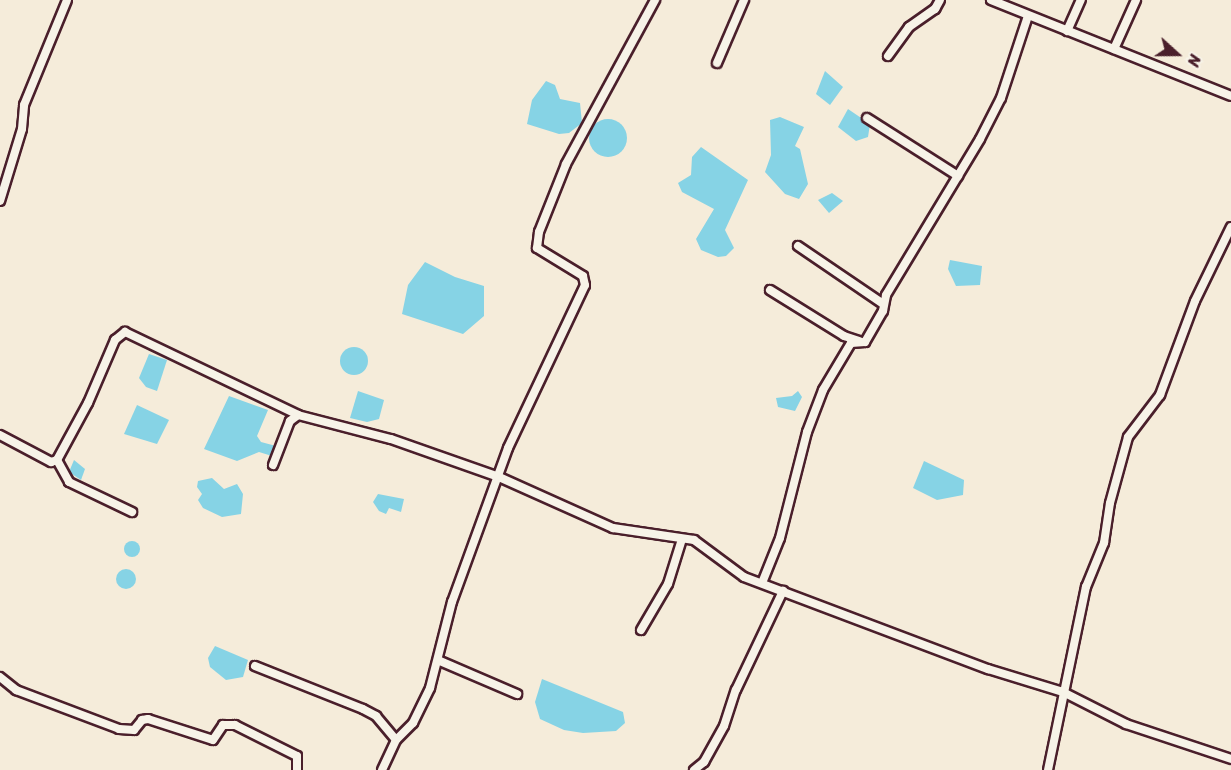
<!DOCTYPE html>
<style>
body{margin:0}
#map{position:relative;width:1231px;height:770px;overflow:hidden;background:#f5ecda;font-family:Sriracha,sans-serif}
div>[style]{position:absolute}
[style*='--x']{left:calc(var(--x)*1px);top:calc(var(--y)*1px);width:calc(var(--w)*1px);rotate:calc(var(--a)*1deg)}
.water>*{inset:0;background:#86d3e5}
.round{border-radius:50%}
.roads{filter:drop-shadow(2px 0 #4a1f2b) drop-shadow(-2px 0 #4a1f2b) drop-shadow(0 2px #4a1f2b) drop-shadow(0 -2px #4a1f2b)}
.minor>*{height:8px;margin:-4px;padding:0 4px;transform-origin:4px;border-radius:4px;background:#f7f3e8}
span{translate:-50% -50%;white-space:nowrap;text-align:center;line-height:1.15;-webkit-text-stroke:5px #f7f3e8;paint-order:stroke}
.north{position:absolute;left:1147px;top:24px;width:60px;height:60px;-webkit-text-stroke:4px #f7f3e8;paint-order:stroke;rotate:111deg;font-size:16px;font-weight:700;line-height:24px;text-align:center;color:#4a1f2b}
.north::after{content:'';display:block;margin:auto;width:21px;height:27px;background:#4a1f2b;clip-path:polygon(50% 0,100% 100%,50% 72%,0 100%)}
</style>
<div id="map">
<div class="water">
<div style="clip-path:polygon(825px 71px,843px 87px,830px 105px,816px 94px)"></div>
<div style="clip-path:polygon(546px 81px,555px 85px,560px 99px,580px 103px,582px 123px,569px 133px,559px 134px,527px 124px,532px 100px)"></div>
<div style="clip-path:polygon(848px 109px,870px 124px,868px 137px,856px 141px,838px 127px)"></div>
<div style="clip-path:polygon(780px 117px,804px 127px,795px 146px,800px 149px,808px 184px,799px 199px,785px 194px,765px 172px,771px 155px,770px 120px)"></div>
<div class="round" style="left:589px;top:119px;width:38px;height:38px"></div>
<div style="clip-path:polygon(701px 147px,748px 180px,725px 230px,734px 248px,726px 256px,718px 257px,701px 250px,696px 239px,714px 209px,682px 192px,678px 183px,691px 175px,692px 157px)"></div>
<div style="clip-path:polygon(832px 193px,843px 201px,829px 213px,818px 200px)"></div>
<div style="clip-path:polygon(950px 260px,982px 266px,980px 285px,956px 286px,948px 269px)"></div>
<div style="clip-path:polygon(425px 262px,455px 277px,484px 286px,484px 316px,463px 334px,402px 314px,408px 285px)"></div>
<div class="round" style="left:340px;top:347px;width:28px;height:28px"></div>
<div style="clip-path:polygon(149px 354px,167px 360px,157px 391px,146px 387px,139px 378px)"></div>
<div style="clip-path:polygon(358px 391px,384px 400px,379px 419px,367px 422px,350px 418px)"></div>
<div style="clip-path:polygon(798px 391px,802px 397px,795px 411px,778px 407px,776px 398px,792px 396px)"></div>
<div style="clip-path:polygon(229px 396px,268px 410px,257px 436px,261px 442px,276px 446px,272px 456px,259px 452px,237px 461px,204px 449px)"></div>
<div style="clip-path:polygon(137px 405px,169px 420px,157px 444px,124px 434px)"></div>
<div style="clip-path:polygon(74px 460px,85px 469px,81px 480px,69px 472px)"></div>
<div style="clip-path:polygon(924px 461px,964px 480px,963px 495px,937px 500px,913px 488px)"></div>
<div style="clip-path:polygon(212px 478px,224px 489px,237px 484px,243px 494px,241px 514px,222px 517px,203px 508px,198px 500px,202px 494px,197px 487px,198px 481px)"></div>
<div style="clip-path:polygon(378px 494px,404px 499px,401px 512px,389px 508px,386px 514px,379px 511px,373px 502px)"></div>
<div class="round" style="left:124px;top:541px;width:16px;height:16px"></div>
<div class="round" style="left:116px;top:569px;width:20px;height:20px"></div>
<div style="clip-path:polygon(215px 646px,248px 660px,243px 677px,226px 680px,210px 667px,208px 658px)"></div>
<div style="clip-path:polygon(542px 679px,623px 712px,625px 723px,616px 731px,583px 733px,564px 730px,540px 719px,535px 702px)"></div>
</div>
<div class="roads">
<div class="minor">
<div style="--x:991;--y:0;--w:258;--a:21.8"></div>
<div style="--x:1067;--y:31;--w:34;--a:-66"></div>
<div style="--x:1114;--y:49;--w:54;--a:-65.8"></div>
<div style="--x:888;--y:56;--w:36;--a:-54"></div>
<div style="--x:909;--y:27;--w:32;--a:-35"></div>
<div style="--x:935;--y:9;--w:10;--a:-61"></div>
<div style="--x:717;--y:63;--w:69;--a:-66.8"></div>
<div style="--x:867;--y:118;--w:108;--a:32.5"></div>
<div style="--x:0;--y:201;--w:75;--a:-73"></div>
<div style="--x:22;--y:129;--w:24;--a:-85"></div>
<div style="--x:24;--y:105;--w:113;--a:-67.7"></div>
<div style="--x:798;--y:246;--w:102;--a:34.2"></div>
<div style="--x:770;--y:290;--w:87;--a:31.9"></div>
<div style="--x:844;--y:336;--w:16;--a:18"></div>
<div style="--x:0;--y:435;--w:58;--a:27.9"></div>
<div style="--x:51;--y:462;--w:6;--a:-18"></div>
<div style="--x:57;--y:460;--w:65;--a:-61.5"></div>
<div style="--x:88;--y:403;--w:69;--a:-66.8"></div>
<div style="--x:115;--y:340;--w:13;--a:-39"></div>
<div style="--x:125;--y:332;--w:192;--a:25.6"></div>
<div style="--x:57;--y:460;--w:25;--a:61"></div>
<div style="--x:69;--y:482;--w:70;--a:25.5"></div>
<div style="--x:273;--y:465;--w:47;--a:-68.9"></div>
<div style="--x:290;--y:421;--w:10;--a:-37"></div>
<div style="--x:298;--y:415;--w:96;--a:14.5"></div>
<div style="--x:391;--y:439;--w:114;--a:19.4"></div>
<div style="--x:499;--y:477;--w:125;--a:24.1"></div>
<div style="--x:613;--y:528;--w:82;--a:8.4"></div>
<div style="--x:694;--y:540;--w:62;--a:36.5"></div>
<div style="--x:744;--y:577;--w:261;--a:20.7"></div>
<div style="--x:988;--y:669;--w:78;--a:17"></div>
<div style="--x:1063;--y:692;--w:71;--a:26.9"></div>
<div style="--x:1126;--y:724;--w:111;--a:18.4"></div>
<div style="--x:762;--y:583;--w:48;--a:-68.2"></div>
<div style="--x:780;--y:538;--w:109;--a:-75.7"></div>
<div style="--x:807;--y:432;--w:45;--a:-69.1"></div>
<div style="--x:823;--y:390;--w:55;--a:-59.2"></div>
<div style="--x:851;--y:343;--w:14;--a:-4"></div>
<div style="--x:865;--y:342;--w:36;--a:-60"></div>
<div style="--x:883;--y:311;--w:16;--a:-79"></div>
<div style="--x:886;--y:295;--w:182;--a:-58.9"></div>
<div style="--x:980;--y:139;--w:46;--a:-62.9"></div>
<div style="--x:1001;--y:98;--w:86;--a:-71.8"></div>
<div style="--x:641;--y:630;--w:53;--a:-59.6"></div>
<div style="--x:668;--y:584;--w:47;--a:-72.7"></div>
<div style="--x:440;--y:661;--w:84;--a:23.2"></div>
<div style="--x:255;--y:666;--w:116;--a:21.7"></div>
<div style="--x:363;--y:709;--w:15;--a:28"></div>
<div style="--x:376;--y:716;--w:31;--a:50"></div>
<div style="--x:0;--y:677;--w:21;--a:39"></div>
<div style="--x:16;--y:690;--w:110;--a:20.7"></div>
<div style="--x:119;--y:729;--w:15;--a:4"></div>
<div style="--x:134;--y:730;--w:13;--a:-51"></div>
<div style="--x:142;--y:720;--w:6;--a:-9"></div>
<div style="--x:148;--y:719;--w:68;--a:17.9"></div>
<div style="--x:213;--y:740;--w:18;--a:-56"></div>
<div style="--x:223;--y:725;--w:12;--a:0"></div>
<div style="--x:235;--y:725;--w:69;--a:26.6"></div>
<div style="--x:297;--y:756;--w:14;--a:90"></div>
<div style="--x:382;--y:770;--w:33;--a:-65"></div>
<div style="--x:396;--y:740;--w:24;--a:-45"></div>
<div style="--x:413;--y:723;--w:39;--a:-64"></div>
<div style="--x:430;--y:688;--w:89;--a:-75.7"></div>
<div style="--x:452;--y:602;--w:164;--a:-70"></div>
<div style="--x:508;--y:448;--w:180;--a:-64.7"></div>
<div style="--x:585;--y:285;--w:9;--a:-103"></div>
<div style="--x:583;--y:276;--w:54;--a:-148.7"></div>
<div style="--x:537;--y:248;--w:16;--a:-83"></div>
<div style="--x:539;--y:232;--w:73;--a:-68.3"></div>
<div style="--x:566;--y:164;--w:187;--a:-61.5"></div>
<div style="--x:694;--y:770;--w:13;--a:-39"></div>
<div style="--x:704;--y:762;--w:41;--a:-60.9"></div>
<div style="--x:724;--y:726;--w:38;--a:-72"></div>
<div style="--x:736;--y:690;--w:110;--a:-64.6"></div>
<div style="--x:1048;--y:770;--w:187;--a:-78.3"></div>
<div style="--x:1086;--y:587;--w:48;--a:-67.8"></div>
<div style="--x:1104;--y:543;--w:40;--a:-81.5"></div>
<div style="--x:1110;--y:503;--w:68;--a:-74.7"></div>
<div style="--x:1128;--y:437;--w:53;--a:-52.7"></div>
<div style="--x:1160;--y:395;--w:100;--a:-69.6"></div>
<div style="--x:1195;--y:301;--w:82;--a:-64.1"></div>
</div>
</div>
<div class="north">N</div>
</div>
